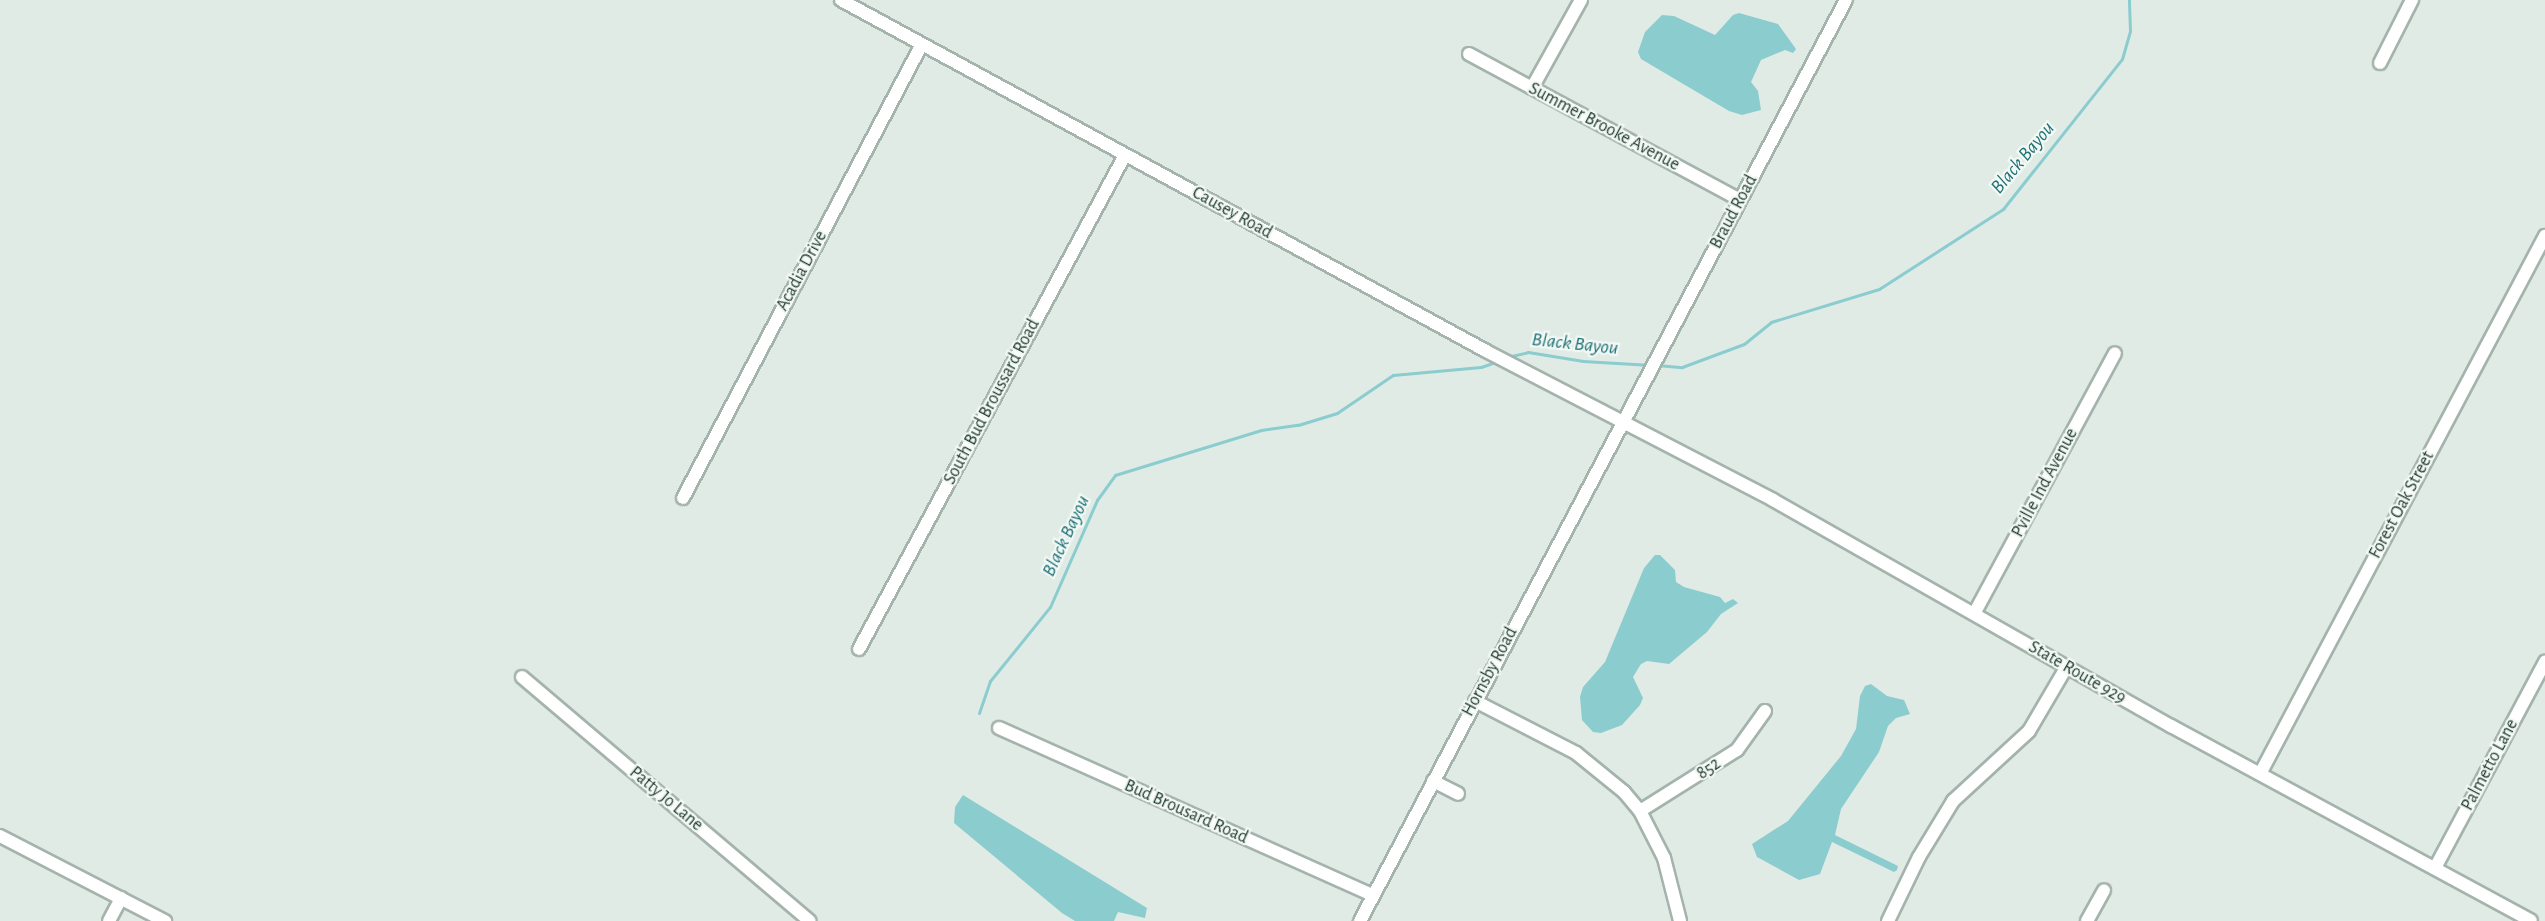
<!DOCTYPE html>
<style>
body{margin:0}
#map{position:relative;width:2545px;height:921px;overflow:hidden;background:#e1ebe6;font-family:"Alegreya Sans",sans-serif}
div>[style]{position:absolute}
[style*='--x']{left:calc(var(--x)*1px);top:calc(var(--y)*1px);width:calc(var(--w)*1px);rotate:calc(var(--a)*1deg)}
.water>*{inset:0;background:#8bcccf}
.stream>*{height:3px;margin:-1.5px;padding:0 1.5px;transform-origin:1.5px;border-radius:1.5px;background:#8bcccf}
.roads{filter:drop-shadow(2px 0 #a4b3ac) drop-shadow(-2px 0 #a4b3ac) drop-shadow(0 2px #a4b3ac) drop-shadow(0 -2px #a4b3ac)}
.minor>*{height:12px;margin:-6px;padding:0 6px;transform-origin:6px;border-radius:6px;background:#fff}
span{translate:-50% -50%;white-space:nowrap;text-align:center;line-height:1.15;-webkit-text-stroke:4.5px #f2f8f4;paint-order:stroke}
.street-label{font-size:18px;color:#223c32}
.water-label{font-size:20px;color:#1e7176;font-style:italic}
</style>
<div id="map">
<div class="water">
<div style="clip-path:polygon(1739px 13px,1778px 24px,1796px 49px,1793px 53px,1785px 50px,1761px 60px,1751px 82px,1758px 91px,1761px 110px,1742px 115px,1729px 111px,1641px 59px,1638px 52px,1645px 32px,1662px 15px,1674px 16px,1715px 35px,1733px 15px)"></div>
<div style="clip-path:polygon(1655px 555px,1660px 555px,1675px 570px,1676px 582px,1684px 587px,1720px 597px,1725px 603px,1733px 599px,1738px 603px,1721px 614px,1707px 632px,1669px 664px,1647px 661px,1641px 664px,1633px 677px,1643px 698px,1640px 705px,1622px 725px,1601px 733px,1593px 732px,1582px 720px,1580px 697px,1583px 687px,1605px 662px,1644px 568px)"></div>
<div style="clip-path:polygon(1871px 684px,1887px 696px,1904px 700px,1910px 714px,1896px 718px,1888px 726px,1879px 752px,1841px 809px,1835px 835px,1898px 866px,1897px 870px,1894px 872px,1832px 842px,1820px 874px,1799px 880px,1757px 857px,1752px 844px,1788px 821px,1841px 756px,1856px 729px,1860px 696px,1865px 686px)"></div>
<div style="clip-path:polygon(963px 795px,1147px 908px,1145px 918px,1118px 912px,1114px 921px,1075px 921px,1062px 913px,954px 823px,955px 807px)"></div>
</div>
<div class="stream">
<div style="--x:1507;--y:357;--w:22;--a:-13"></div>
<div style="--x:1528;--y:352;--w:56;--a:9.3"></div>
<div style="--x:1583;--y:361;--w:68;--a:3.4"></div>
<div style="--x:1657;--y:365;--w:25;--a:5"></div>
<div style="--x:1682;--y:367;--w:66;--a:-20.4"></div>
<div style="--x:1744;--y:344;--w:35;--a:-39"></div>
<div style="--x:1771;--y:322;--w:113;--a:-17"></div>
<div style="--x:1879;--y:289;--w:148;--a:-32.8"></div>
<div style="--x:2003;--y:209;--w:191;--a:-51.6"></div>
<div style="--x:2122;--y:59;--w:29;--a:-74"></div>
<div style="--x:2130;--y:31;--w:31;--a:-92"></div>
<div style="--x:979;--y:713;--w:34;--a:-71"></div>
<div style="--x:990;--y:681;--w:95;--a:-51"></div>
<div style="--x:1050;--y:607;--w:117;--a:-66.3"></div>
<div style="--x:1097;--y:500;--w:31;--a:-54"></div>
<div style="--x:1115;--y:475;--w:153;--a:-17.1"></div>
<div style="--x:1261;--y:430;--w:37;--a:-8"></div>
<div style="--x:1298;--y:425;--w:41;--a:-17.1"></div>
<div style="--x:1337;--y:413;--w:68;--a:-34.2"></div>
<div style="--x:1393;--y:375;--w:88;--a:-5.2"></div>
<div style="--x:1481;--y:367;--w:18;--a:-19"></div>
</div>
<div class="roads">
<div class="minor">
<div style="--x:841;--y:0;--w:734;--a:28.55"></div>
<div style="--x:1486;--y:351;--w:323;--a:27.4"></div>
<div style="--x:1773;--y:500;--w:458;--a:29.6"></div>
<div style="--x:2171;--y:726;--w:409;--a:28.4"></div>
<div style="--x:1469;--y:54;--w:308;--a:28.3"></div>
<div style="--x:2380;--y:63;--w:71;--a:-63.1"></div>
<div style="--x:1532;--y:88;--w:101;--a:-60.9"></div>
<div style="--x:683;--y:498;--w:513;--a:-62.24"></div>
<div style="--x:1975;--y:612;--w:294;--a:-61.6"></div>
<div style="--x:859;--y:649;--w:561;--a:-61.7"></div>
<div style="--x:522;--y:677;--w:377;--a:40.3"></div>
<div style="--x:1475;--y:701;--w:114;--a:27.2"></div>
<div style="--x:1576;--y:753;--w:62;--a:39.1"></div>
<div style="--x:1624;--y:792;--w:25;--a:50"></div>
<div style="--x:1640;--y:811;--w:53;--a:62.9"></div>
<div style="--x:1664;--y:858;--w:65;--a:75.7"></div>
<div style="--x:999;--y:728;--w:410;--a:24.1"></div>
<div style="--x:2260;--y:774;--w:609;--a:-62.09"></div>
<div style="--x:1433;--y:781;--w:28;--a:27"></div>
<div style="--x:1640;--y:811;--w:115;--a:-32.2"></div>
<div style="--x:1737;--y:750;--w:48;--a:-54.3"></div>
<div style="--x:0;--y:836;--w:186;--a:27.3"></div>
<div style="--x:2435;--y:868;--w:234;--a:-61.9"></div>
<div style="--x:109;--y:921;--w:26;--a:-62"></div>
<div style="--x:1360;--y:921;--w:1041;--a:-62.18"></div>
<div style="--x:1888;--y:921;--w:71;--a:-64.2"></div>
<div style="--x:1919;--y:857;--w:66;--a:-58.7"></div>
<div style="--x:1953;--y:801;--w:103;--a:-42.6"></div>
<div style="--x:2029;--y:731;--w:73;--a:-59.6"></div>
<div style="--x:2087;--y:921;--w:35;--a:-61"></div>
</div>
</div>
<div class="street-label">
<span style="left:1604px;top:127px;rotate:28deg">Summer Brooke Avenue</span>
<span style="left:1734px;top:212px;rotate:-62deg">Braud Road</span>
<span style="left:1232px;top:213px;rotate:29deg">Causey Road</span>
<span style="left:802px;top:271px;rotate:-62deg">Acadia Drive</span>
<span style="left:992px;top:402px;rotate:-62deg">South Bud Broussard Road</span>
<span style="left:2045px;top:483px;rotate:-62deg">Pville Ind Avenue</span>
<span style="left:2402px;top:505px;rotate:-62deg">Forest Oak Street</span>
<span style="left:1490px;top:672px;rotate:-62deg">Hornsby Road</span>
<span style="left:2077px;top:673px;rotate:30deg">State Route 929</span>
<span style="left:2490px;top:765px;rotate:-62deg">Palmetto Lane</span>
<span style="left:1709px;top:769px;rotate:-34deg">852</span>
<span style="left:666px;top:799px;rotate:40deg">Patty Jo Lane</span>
<span style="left:1186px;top:812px;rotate:24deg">Bud Brousard Road</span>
</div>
<div class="water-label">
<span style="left:2023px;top:158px;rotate:-50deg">Black Bayou</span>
<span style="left:1575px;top:344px;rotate:6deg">Black Bayou</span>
<span style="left:1066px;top:536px;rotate:-65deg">Black Bayou</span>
</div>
</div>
